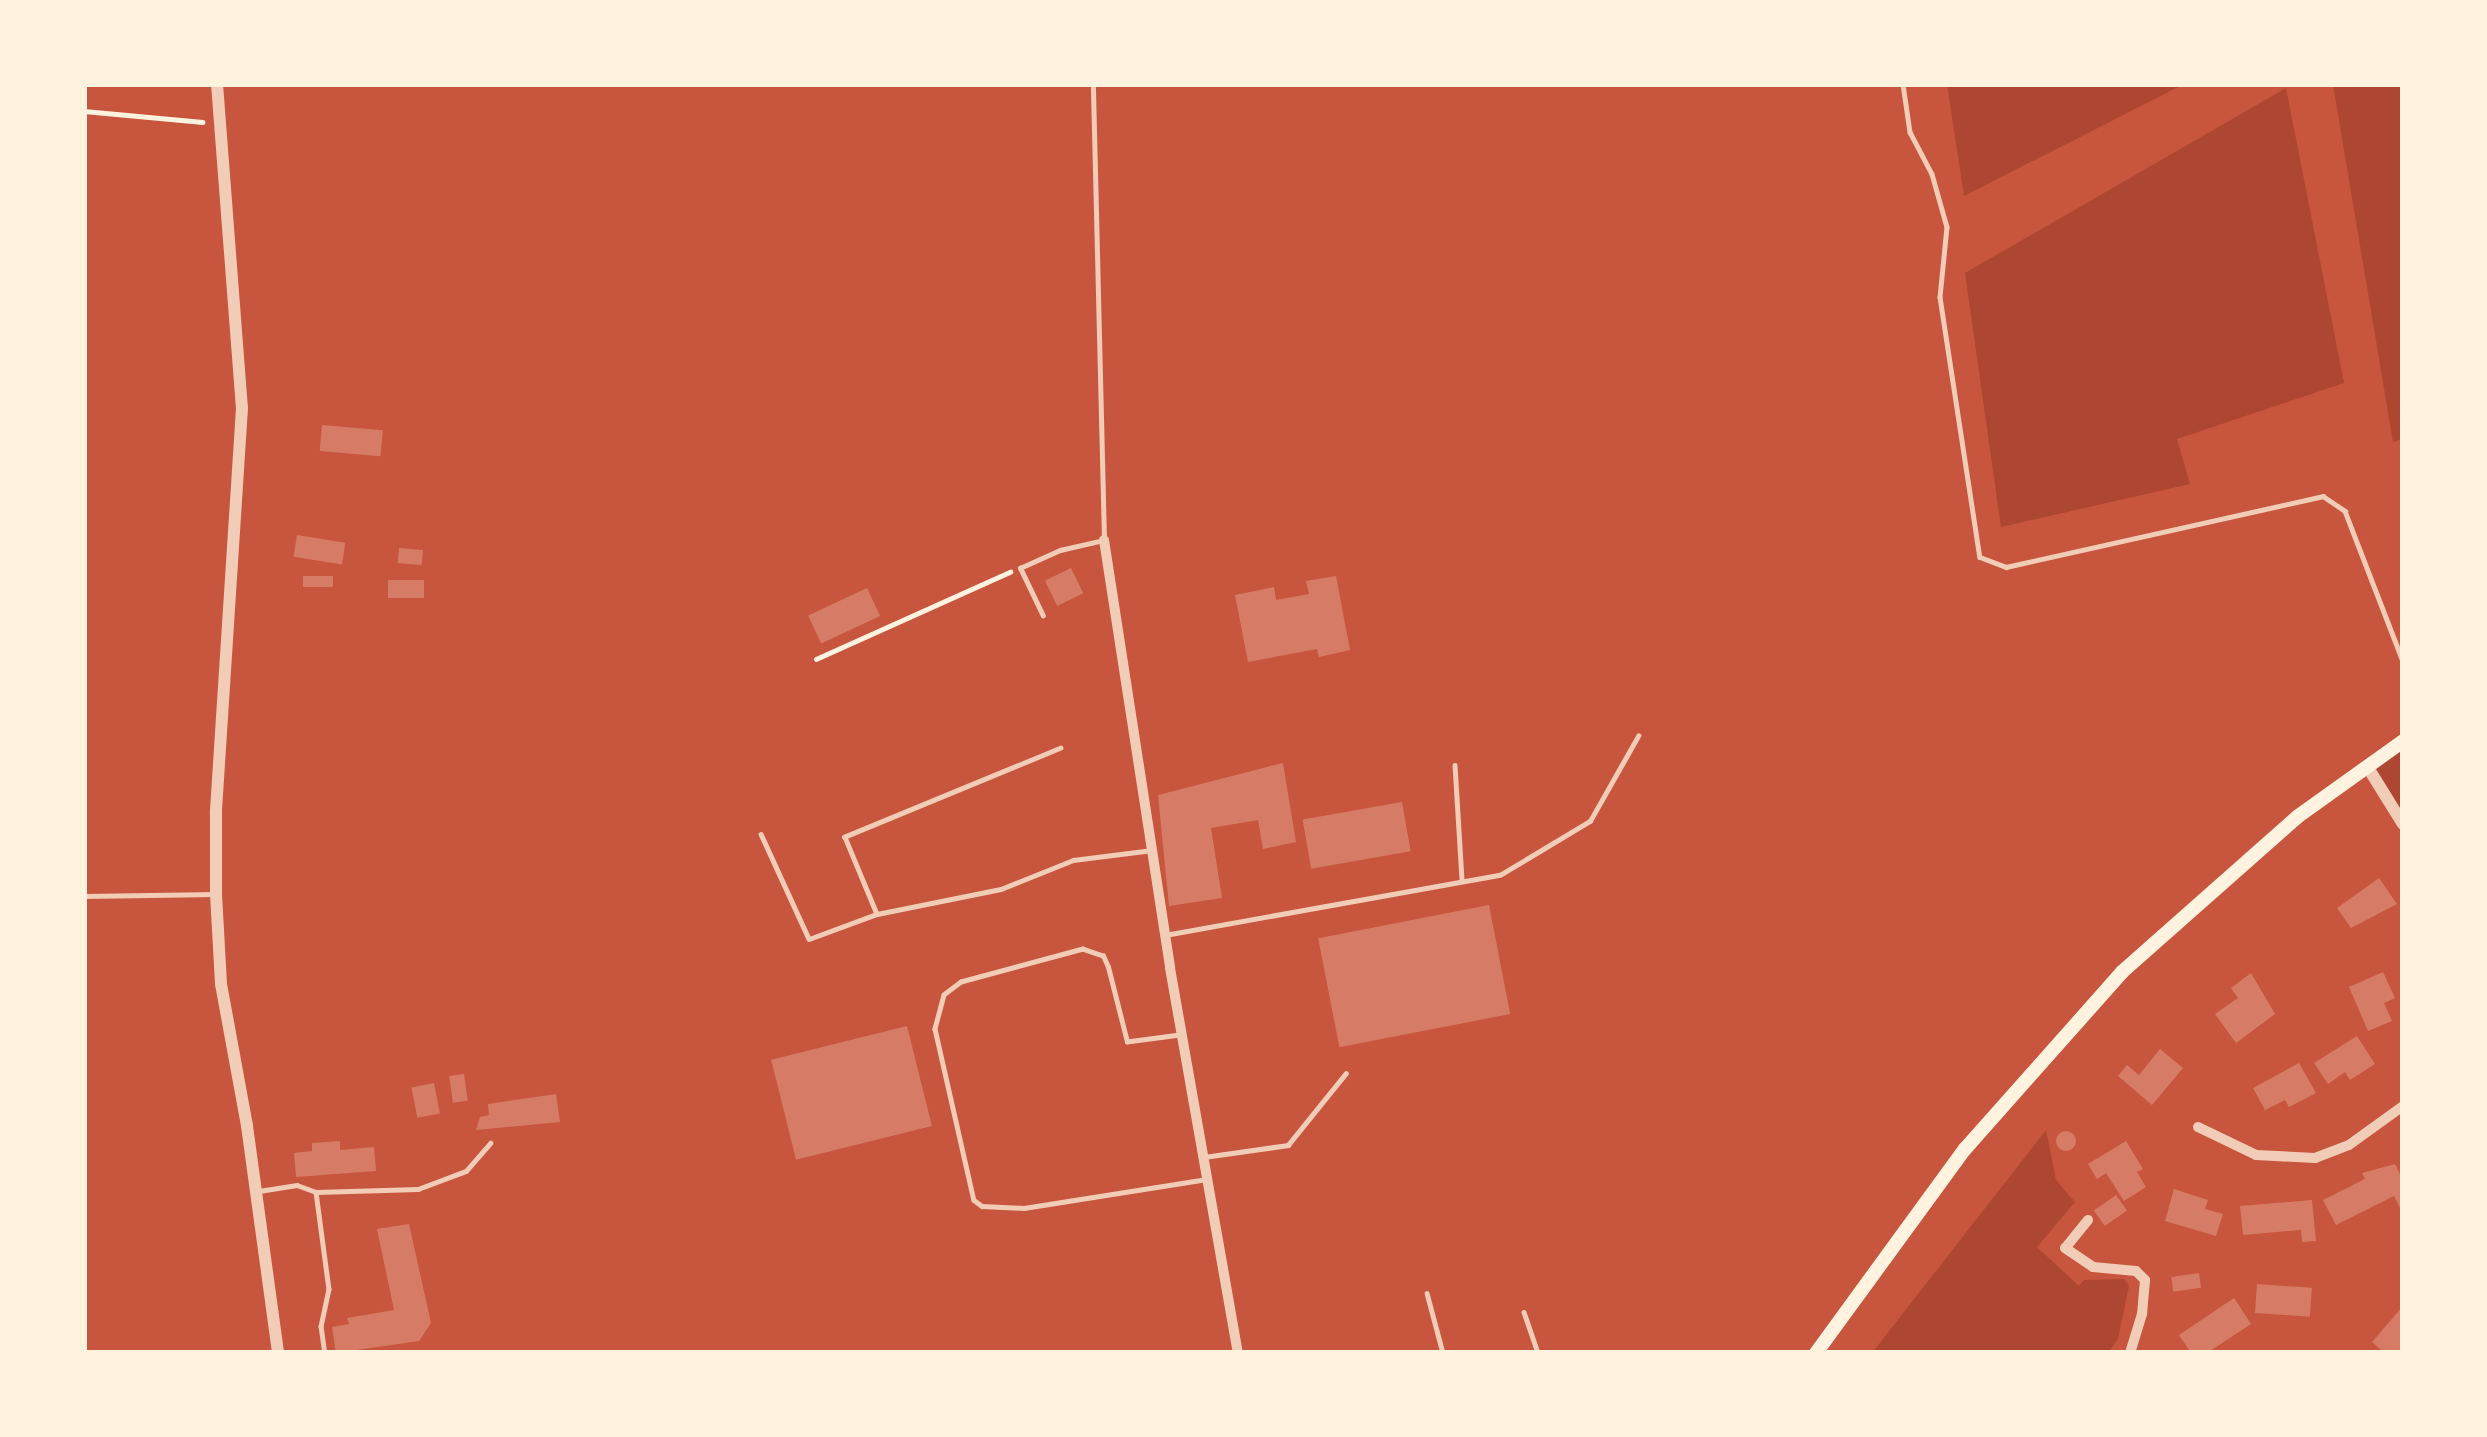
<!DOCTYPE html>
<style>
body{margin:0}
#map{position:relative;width:2487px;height:1437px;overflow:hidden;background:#c8553d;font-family:"Noto Sans",sans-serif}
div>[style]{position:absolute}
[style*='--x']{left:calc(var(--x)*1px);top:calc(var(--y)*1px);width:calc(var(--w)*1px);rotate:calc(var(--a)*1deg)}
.green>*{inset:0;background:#ae4732}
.building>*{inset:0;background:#d67c66;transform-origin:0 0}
.round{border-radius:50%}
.path>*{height:4.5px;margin:-2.25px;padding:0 2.25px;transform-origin:2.25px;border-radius:2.25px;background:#fff3e0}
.service>*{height:4.5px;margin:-2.25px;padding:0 2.25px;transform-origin:2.25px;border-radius:2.25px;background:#f1ccb7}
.minor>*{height:10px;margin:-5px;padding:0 5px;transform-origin:5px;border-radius:5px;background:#f1ccb7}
.tertiary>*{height:12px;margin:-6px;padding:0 6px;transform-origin:6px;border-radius:6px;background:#f1ccb7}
.secondary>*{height:14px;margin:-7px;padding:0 7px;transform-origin:7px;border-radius:7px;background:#fff3e0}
span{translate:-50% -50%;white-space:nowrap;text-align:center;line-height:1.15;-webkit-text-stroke:10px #fff3e0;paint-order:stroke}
.frame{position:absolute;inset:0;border:87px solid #fff3e0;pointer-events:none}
</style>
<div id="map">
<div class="green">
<div style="clip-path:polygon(1947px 84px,2184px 84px,1964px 196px)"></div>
<div style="clip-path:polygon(2333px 84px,2403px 84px,2403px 439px,2393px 442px)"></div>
<div style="clip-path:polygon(2286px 88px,2344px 383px,2177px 439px,2190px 484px,2001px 527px,1965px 273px)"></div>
<div style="clip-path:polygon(2403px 743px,2403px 824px,2367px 766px)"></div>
<div style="clip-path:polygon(2046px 1130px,2056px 1180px,2075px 1202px,2037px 1247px,2079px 1286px,2084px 1280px,2124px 1279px,2129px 1286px,2118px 1339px,2108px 1353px,1872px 1353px)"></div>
</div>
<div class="building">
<div style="left:322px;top:425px;width:61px;height:26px;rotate:5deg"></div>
<div style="left:297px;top:535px;width:49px;height:22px;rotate:9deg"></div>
<div style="left:399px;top:548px;width:24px;height:15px;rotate:5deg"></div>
<div style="left:1071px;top:568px;width:28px;height:29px;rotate:64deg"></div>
<div style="left:303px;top:576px;width:30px;height:11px"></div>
<div style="clip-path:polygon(1336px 576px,1350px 650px,1319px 657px,1317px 649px,1248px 662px,1235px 595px,1274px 587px,1276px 600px,1309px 594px,1306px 581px)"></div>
<div style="left:388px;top:580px;width:36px;height:18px"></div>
<div style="left:867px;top:588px;width:31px;height:65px;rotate:65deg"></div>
<div style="clip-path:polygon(1283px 763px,1296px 842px,1263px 849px,1258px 820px,1211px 828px,1222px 898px,1169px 906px,1158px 795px)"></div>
<div style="left:1402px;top:802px;width:50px;height:101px;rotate:80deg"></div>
<div style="clip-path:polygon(2379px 878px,2397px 904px,2351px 928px,2337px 908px)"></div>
<div style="left:1489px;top:905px;width:111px;height:174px;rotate:79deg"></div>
<div style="clip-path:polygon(2383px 972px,2395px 998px,2384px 1003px,2392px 1021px,2368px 1031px,2349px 987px)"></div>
<div style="clip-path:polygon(2251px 973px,2275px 1014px,2236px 1043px,2215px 1014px,2238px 998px,2231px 988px)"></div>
<div style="left:907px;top:1026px;width:103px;height:140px;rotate:76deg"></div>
<div style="clip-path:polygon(2357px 1036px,2375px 1064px,2350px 1080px,2345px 1072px,2328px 1084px,2314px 1063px)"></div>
<div style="clip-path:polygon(2160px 1049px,2183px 1068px,2152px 1105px,2118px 1076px,2127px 1065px,2139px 1075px)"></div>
<div style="clip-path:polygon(2299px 1063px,2316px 1093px,2289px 1107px,2285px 1100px,2265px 1110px,2253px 1088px)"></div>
<div style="left:464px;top:1074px;width:27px;height:15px;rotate:82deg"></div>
<div style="left:434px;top:1083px;width:31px;height:23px;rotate:79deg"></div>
<div style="clip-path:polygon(556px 1094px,560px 1122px,476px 1130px,480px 1117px,489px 1115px,488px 1104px)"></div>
<div class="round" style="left:2056px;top:1131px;width:20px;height:20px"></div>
<div style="clip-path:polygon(340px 1141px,340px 1150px,374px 1147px,376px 1171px,296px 1177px,294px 1153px,312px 1151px,312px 1143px)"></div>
<div style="clip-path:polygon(2126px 1141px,2143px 1169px,2137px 1172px,2146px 1187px,2124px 1201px,2106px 1173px,2097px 1179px,2088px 1164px)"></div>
<div style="clip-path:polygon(2395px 1164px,2403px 1180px,2403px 1214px,2394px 1196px,2336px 1225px,2323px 1200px,2365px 1179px,2362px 1173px)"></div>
<div style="clip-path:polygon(2174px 1189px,2208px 1200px,2205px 1209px,2223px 1214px,2216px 1236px,2165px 1221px)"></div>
<div style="left:2116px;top:1195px;width:19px;height:27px;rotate:55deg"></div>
<div style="clip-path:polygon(2312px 1200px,2316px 1241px,2302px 1242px,2301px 1230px,2243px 1235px,2240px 1206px)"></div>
<div style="clip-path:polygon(409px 1224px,431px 1323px,419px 1341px,336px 1353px,332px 1327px,349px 1324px,347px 1318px,394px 1310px,377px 1229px)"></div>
<div style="left:2199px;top:1273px;width:15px;height:28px;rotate:82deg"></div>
<div style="left:2257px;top:1284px;width:55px;height:29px;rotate:4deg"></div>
<div style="clip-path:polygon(2234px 1298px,2251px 1324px,2207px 1353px,2191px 1353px,2179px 1335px)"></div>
<div style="clip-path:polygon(2403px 1306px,2403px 1353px,2385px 1353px,2372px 1342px)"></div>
</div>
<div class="path">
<div style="--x:84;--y:111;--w:119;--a:5.3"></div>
<div style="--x:816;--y:659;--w:213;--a:-24.2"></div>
</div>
<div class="service">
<div style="--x:1903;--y:84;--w:49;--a:81.7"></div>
<div style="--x:1910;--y:132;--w:47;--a:62.4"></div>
<div style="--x:1932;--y:174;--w:55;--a:74.2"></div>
<div style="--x:1947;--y:227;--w:70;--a:95.7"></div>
<div style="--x:1940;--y:297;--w:263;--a:81.3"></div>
<div style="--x:1980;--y:557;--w:28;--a:21"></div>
<div style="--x:2006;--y:567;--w:325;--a:-12.6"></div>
<div style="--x:2323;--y:496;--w:27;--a:34"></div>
<div style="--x:2345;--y:511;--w:161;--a:68.9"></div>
<div style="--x:1043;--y:616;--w:53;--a:-115.6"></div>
<div style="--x:1020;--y:568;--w:44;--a:-24.2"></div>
<div style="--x:1060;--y:550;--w:45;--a:-12.8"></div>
<div style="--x:1104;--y:540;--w:456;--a:-91.4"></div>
<div style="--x:1061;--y:748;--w:234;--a:157.6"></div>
<div style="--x:845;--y:837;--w:83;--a:67.4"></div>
<div style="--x:877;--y:914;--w:126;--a:-11.4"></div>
<div style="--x:1001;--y:889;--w:78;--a:-21.9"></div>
<div style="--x:1073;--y:860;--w:80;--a:-7.2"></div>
<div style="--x:1455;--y:765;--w:116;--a:86.5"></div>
<div style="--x:761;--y:834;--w:115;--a:65.4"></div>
<div style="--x:809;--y:939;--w:72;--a:-20.2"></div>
<div style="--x:84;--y:896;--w:132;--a:-0.9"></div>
<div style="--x:1165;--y:935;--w:340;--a:-10.2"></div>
<div style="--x:1500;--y:875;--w:105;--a:-31"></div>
<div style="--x:1590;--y:821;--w:98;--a:-60.5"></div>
<div style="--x:1180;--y:1035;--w:53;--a:172.5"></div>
<div style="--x:1127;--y:1042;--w:77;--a:-104.2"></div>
<div style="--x:1108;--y:967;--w:12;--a:-114"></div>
<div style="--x:1103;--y:956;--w:21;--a:-161"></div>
<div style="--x:1083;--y:949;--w:126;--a:164.9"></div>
<div style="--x:961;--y:982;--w:21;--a:143"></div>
<div style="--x:944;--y:995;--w:35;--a:105"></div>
<div style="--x:935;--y:1029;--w:175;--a:77.2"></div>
<div style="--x:974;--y:1200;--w:10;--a:37"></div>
<div style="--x:982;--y:1206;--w:42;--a:2.7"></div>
<div style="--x:1024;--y:1208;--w:185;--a:-9"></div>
<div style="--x:1204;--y:1157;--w:85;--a:-8.1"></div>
<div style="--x:1288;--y:1145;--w:92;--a:-51.1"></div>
<div style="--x:259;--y:1191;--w:38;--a:-9"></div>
<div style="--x:297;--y:1185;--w:20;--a:20"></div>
<div style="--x:316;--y:1192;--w:98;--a:82.4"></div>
<div style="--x:329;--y:1289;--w:38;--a:102"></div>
<div style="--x:321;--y:1326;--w:27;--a:82"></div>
<div style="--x:316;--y:1192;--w:102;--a:-1.7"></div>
<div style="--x:418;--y:1189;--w:51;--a:-20.6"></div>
<div style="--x:466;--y:1171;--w:37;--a:-49"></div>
<div style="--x:1427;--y:1293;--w:62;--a:75.1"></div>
<div style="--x:1524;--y:1312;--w:43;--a:71.1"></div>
</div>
<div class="minor">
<div style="--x:1104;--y:540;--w:433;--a:81.2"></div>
<div style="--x:1170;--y:968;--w:391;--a:80"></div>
<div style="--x:2198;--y:1127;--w:64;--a:25.8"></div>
<div style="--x:2256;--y:1155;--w:59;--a:2.9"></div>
<div style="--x:2315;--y:1158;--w:36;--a:-21"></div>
<div style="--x:2349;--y:1145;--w:67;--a:-35.8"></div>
<div style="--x:2088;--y:1220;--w:36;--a:129"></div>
<div style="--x:2065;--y:1248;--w:34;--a:34"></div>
<div style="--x:2093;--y:1267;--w:43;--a:5.3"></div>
<div style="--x:2136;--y:1271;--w:13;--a:45"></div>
<div style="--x:2145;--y:1280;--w:34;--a:95"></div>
<div style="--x:2142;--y:1314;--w:41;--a:107.1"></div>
</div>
<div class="tertiary">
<div style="--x:217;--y:84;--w:325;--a:85.6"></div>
<div style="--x:242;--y:408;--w:406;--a:93.7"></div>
<div style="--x:216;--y:813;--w:81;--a:90"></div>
<div style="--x:216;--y:894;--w:90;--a:86.8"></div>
<div style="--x:221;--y:984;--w:144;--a:79.6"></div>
<div style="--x:247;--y:1126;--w:229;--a:82.2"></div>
<div style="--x:2367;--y:766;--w:68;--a:58.2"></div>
</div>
<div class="secondary">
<div style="--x:1816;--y:1353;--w:253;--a:-53.9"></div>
<div style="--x:1965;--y:1149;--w:237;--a:-48.4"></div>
<div style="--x:2122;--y:972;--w:234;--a:-41.5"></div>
<div style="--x:2297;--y:817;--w:130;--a:-35.6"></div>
</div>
<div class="frame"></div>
</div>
